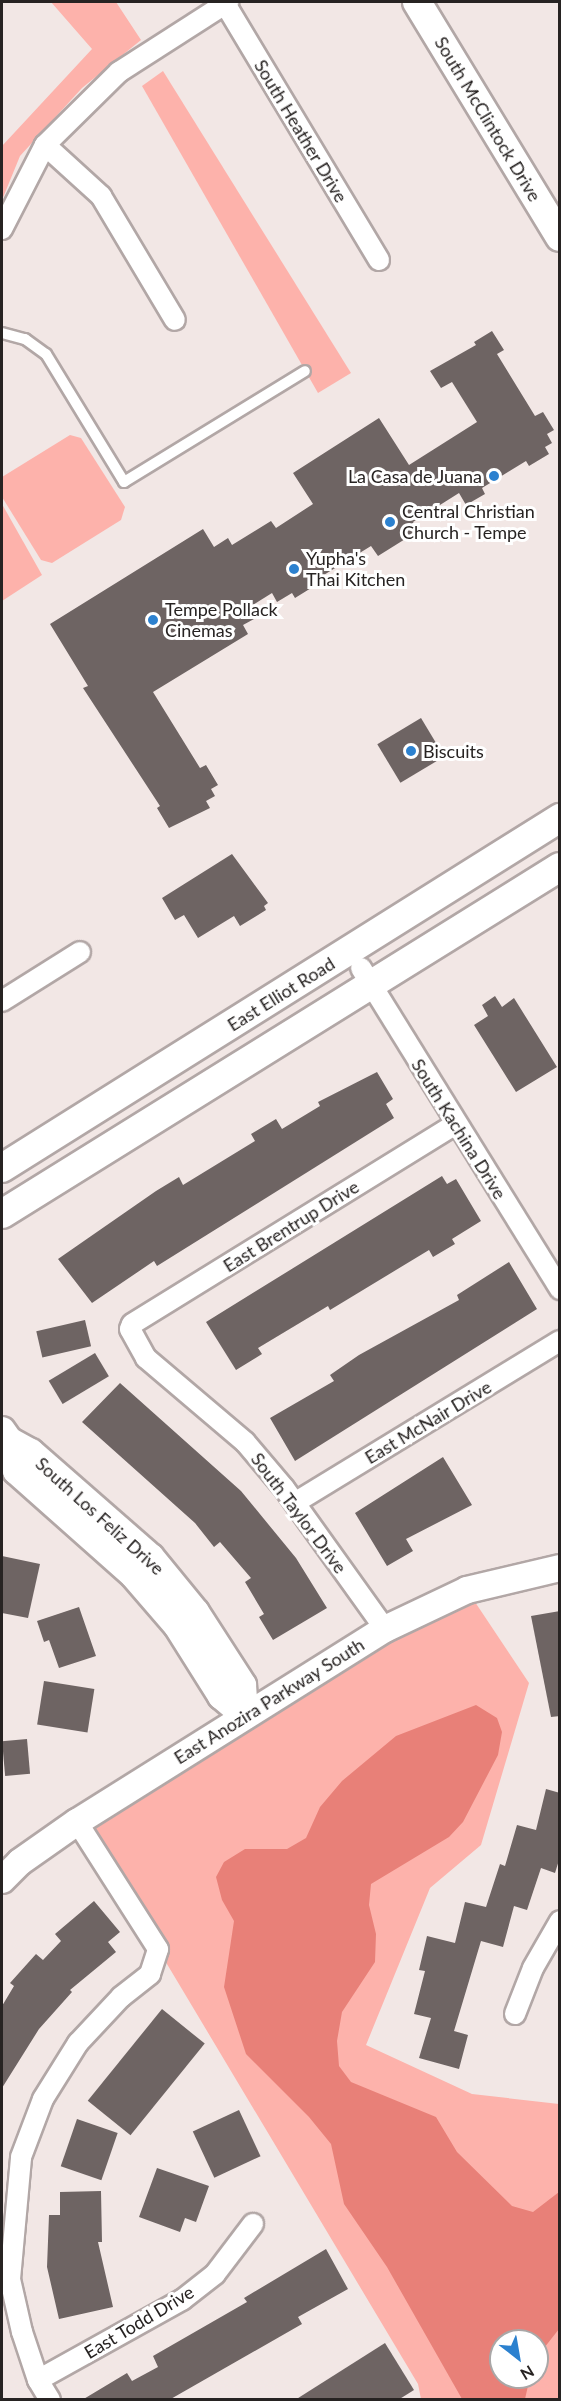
<!DOCTYPE html>
<style>
body{margin:0}
#map{position:relative;width:561px;height:2401px;overflow:hidden;background:#f2e7e5;font-family:Lato,sans-serif}
div>[style]{position:absolute}
[style*='--x']{left:calc(var(--x)*1px);top:calc(var(--y)*1px);width:calc(var(--w)*1px);rotate:calc(var(--a)*1deg)}
.green>*{inset:0;background:#fdb2ab}
.water>*{inset:0;background:#e88078}
.building>*{inset:0;background:#6e6463;transform-origin:0 0}
.roads{filter:drop-shadow(2px 0 #b2a7a6) drop-shadow(-2px 0 #b2a7a6) drop-shadow(0 2px #b2a7a6) drop-shadow(0 -2px #b2a7a6)}
.service>*{height:10px;margin:-5px;padding:0 5px;transform-origin:5px;border-radius:5px;background:#fff}
.minor>*{height:20px;margin:-10px;padding:0 10px;transform-origin:10px;border-radius:10px;background:#fff}
.tertiary>*{height:26px;margin:-13px;padding:0 13px;transform-origin:13px;border-radius:13px;background:#fff}
.secondary>*{height:28px;margin:-14px;padding:0 14px;transform-origin:14px;border-radius:14px;background:#fff}
.dots>*{width:16px;height:16px;translate:-50% -50%;box-sizing:border-box;border:3px solid #fff;border-radius:50%}
span{translate:-50% -50%;white-space:nowrap;text-align:center;line-height:1.15;-webkit-text-stroke:6px #fff;paint-order:stroke}
.street-label{font-size:18px;color:#272322}
.poi-label{font-size:18px;color:#272322}
.right{translate:-100% -50%;text-align:right}
.left{translate:0 -50%;text-align:left}
.frame{position:absolute;inset:0;border:3px solid #272322;pointer-events:none}
.north{position:absolute;left:489px;top:2329px;width:60px;height:60px;box-sizing:border-box;background:#fff;border:2px solid #a9a7a7;border-radius:50%;rotate:149deg;font-size:16px;font-weight:700;line-height:24px;text-align:center;color:#272322}
.north::after{content:'';display:block;margin:auto;width:21px;height:27px;background:#2c81cf;clip-path:polygon(50% 0,100% 100%,50% 72%,0 100%)}
</style>
<div id="map">
<div class="green">
<div style="clip-path:polygon(51px 2px,116px 2px,141px 40px,82px 88px,20px 156px,2px 200px,2px 146px,92px 49px)"></div>
<div style="clip-path:polygon(163px 71px,351px 373px,318px 393px,142px 86px)"></div>
<div style="clip-path:polygon(70px 435px,81px 438px,125px 507px,121px 520px,52px 563px,41px 560px,2px 497px,2px 477px)"></div>
<div style="clip-path:polygon(2px 504px,42px 575px,2px 601px)"></div>
<div style="clip-path:polygon(evenodd,467px 1590px,529px 1683px,481px 1845px,430px 1888px,366px 2045px,472px 2094px,559px 2104px,559px 2399px,421px 2399px,418px 2384px,158px 1949px,77px 1822px,467px 1590px,501px 2341px,537px 2341px,537px 2377px,501px 2377px,501px 2341px)"></div>
</div>
<div class="water">
<div style="clip-path:polygon(476px 1705px,497px 1718px,502px 1732px,498px 1755px,463px 1822px,449px 1837px,371px 1884px,369px 1905px,376px 1934px,375px 1962px,342px 2012px,337px 2041px,339px 2066px,351px 2082px,436px 2117px,457px 2152px,512px 2206px,533px 2212px,559px 2192px,559px 2329px,537px 2357px,537px 2341px,501px 2341px,501px 2377px,530px 2377px,525px 2399px,462px 2399px,387px 2267px,344px 2204px,331px 2144px,309px 2117px,246px 2054px,224px 1987px,234px 1921px,222px 1900px,216px 1877px,224px 1862px,245px 1849px,287px 1849px,306px 1838px,320px 1807px,342px 1781px,396px 1736px)"></div>
</div>
<div class="building">
<div style="clip-path:polygon(492px 331px,504px 350px,497px 354px,535px 416px,543px 412px,554px 430px,547px 434px,552px 443px,545px 447px,549px 454px,529px 466px,526px 461px,482px 488px,485px 494px,466px 505px,459px 493px,413px 522px,418px 531px,378px 556px,371px 546px,314px 581px,316px 585px,295px 598px,292px 593px,277px 602px,272px 593px,248px 608px,254px 619px,243px 625px,248px 634px,153px 692px,200px 768px,206px 765px,218px 785px,211px 789px,215px 796px,206px 801px,210px 808px,169px 828px,157px 808px,160px 806px,83px 688px,88px 686px,50px 624px,203px 529px,214px 547px,228px 538px,232px 545px,271px 521px,276px 528px,313px 504px,293px 473px,379px 418px,409px 465px,477px 422px,452px 382px,441px 388px,430px 371px,476px 345px,474px 342px)"></div>
<div style="left:421px;top:718px;width:45px;height:51px;rotate:59deg"></div>
<div style="clip-path:polygon(232px 854px,268px 903px,264px 906px,266px 910px,240px 926px,234px 916px,198px 938px,184px 915px,175px 920px,162px 898px)"></div>
<div style="clip-path:polygon(495px 996px,502px 1007px,514px 998px,557px 1067px,516px 1092px,474px 1025px,488px 1016px,482px 1005px)"></div>
<div style="clip-path:polygon(377px 1072px,393px 1099px,386px 1104px,394px 1118px,157px 1266px,154px 1261px,92px 1303px,58px 1259px,156px 1191px,179px 1177px,183px 1185px,255px 1141px,251px 1134px,276px 1119px,282px 1129px,320px 1106px,318px 1102px)"></div>
<div style="clip-path:polygon(442px 1176px,447px 1184px,456px 1179px,481px 1221px,452px 1239px,455px 1244px,433px 1257px,429px 1250px,330px 1310px,328px 1306px,258px 1348px,262px 1354px,236px 1370px,206px 1322px)"></div>
<div style="clip-path:polygon(509px 1262px,537px 1309px,295px 1461px,270px 1418px,334px 1381px,330px 1375px,359px 1355px,459px 1300px,457px 1295px)"></div>
<div style="left:85px;top:1320px;width:27px;height:50px;rotate:77deg"></div>
<div style="left:95px;top:1353px;width:27px;height:54px;rotate:59deg"></div>
<div style="clip-path:polygon(120px 1383px,241px 1491px,296px 1558px,327px 1608px,273px 1640px,259px 1617px,264px 1614px,245px 1582px,251px 1578px,220px 1542px,214px 1547px,195px 1523px,82px 1422px)"></div>
<div style="clip-path:polygon(443px 1457px,472px 1505px,406px 1539px,413px 1551px,387px 1566px,355px 1513px)"></div>
<div style="clip-path:polygon(2px 1556px,40px 1564px,28px 1618px,2px 1613px)"></div>
<div style="clip-path:polygon(79px 1607px,96px 1656px,59px 1668px,49px 1640px,44px 1642px,37px 1621px)"></div>
<div style="clip-path:polygon(560px 1611px,560px 1716px,551px 1717px,531px 1616px)"></div>
<div style="left:44px;top:1681px;width:51px;height:44px;rotate:9deg"></div>
<div style="left:27px;top:1739px;width:35px;height:25px;rotate:85deg"></div>
<div style="clip-path:polygon(546px 1789px,560px 1793px,560px 1857px,555px 1873px,541px 1868px,527px 1910px,514px 1906px,503px 1947px,481px 1941px,454px 2031px,468px 2035px,459px 2069px,419px 2058px,431px 2018px,414px 2014px,425px 1971px,419px 1970px,427px 1936px,455px 1943px,465px 1902px,486px 1907px,500px 1864px,505px 1866px,517px 1825px,536px 1830px)"></div>
<div style="clip-path:polygon(94px 1901px,120px 1932px,108px 1942px,116px 1952px,70px 1990px,72px 1992px,39px 2029px,2px 2088px,2px 2006px,14px 1986px,10px 1983px,36px 1954px,43px 1960px,61px 1941px,55px 1934px)"></div>
<div style="left:162px;top:2009px;width:55px;height:118px;rotate:39deg"></div>
<div style="left:239px;top:2110px;width:51px;height:51px;rotate:65deg"></div>
<div style="left:77px;top:2119px;width:43px;height:50px;rotate:19deg"></div>
<div style="clip-path:polygon(157px 2168px,209px 2186px,196px 2222px,185px 2218px,180px 2232px,139px 2217px)"></div>
<div style="clip-path:polygon(101px 2191px,102px 2242px,98px 2242px,113px 2307px,59px 2319px,47px 2267px,49px 2215px,60px 2215px,60px 2192px)"></div>
<div style="clip-path:polygon(326px 2249px,348px 2289px,298px 2317px,302px 2324px,169px 2400px,82px 2400px,127px 2373px,132px 2381px,158px 2367px,153px 2356px,247px 2302px,244px 2298px)"></div>
<div style="clip-path:polygon(385px 2343px,414px 2390px,398px 2400px,295px 2400px)"></div>
</div>
<div class="roads">
<div class="service">
<div style="--x:2;--y:333;--w:24;--a:15"></div>
<div style="--x:25;--y:339;--w:26;--a:36"></div>
<div style="--x:46;--y:354;--w:150;--a:58.6"></div>
<div style="--x:124;--y:482;--w:212;--a:-31.5"></div>
</div>
<div class="minor">
<div style="--x:224;--y:2;--w:301;--a:59"></div>
<div style="--x:45;--y:145;--w:76;--a:42.3"></div>
<div style="--x:101;--y:196;--w:144;--a:59.2"></div>
<div style="--x:2;--y:229;--w:94;--a:-62.9"></div>
<div style="--x:45;--y:145;--w:104;--a:-44.6"></div>
<div style="--x:119;--y:72;--w:130;--a:-32.7"></div>
<div style="--x:361;--y:968;--w:378;--a:58.2"></div>
<div style="--x:2;--y:1001;--w:92;--a:-32.1"></div>
<div style="--x:296;--y:1502;--w:309;--a:-31.4"></div>
<div style="--x:385;--y:1629;--w:173;--a:-125.6"></div>
<div style="--x:284;--y:1488;--w:60;--a:-130.3"></div>
<div style="--x:245;--y:1442;--w:130;--a:-139.7"></div>
<div style="--x:146;--y:1358;--w:33;--a:-119"></div>
<div style="--x:130;--y:1329;--w:5;--a:-68"></div>
<div style="--x:132;--y:1324;--w:381;--a:-31.7"></div>
<div style="--x:515;--y:2014;--w:49;--a:-68.6"></div>
<div style="--x:533;--y:1968;--w:54;--a:-60.1"></div>
<div style="--x:38;--y:2380;--w:165;--a:-29.1"></div>
<div style="--x:182;--y:2300;--w:42;--a:-38.2"></div>
<div style="--x:215;--y:2274;--w:63;--a:-52.8"></div>
<div style="--x:50;--y:2400;--w:23;--a:-121"></div>
<div style="--x:38;--y:2380;--w:51;--a:-108.4"></div>
<div style="--x:22;--y:2332;--w:54;--a:-102.8"></div>
<div style="--x:10;--y:2279;--w:122;--a:-84.8"></div>
<div style="--x:21;--y:2157;--w:62;--a:-69.2"></div>
<div style="--x:43;--y:2099;--w:66;--a:-58"></div>
<div style="--x:78;--y:2043;--w:63;--a:-46.9"></div>
<div style="--x:121;--y:1997;--w:37;--a:-38"></div>
<div style="--x:150;--y:1974;--w:26;--a:-72"></div>
<div style="--x:158;--y:1949;--w:151;--a:-122.5"></div>
</div>
<div class="tertiary">
<div style="--x:2;--y:1430;--w:12;--a:55"></div>
<div style="--x:9;--y:1440;--w:32;--a:77"></div>
<div style="--x:16;--y:1471;--w:157;--a:41.6"></div>
<div style="--x:133;--y:1575;--w:67;--a:49.2"></div>
<div style="--x:177;--y:1626;--w:83;--a:57.8"></div>
<div style="--x:221;--y:1696;--w:31;--a:40"></div>
<div style="--x:9;--y:1440;--w:25;--a:29"></div>
<div style="--x:31;--y:1452;--w:159;--a:41.2"></div>
<div style="--x:151;--y:1557;--w:71;--a:50.7"></div>
<div style="--x:196;--y:1612;--w:87;--a:57.2"></div>
<div style="--x:243;--y:1685;--w:31;--a:86"></div>
<div style="--x:2;--y:1880;--w:25;--a:-45"></div>
<div style="--x:20;--y:1862;--w:70;--a:-35.1"></div>
<div style="--x:77;--y:1822;--w:363;--a:-32.1"></div>
<div style="--x:385;--y:1629;--w:91;--a:-25.4"></div>
<div style="--x:467;--y:1590;--w:96;--a:-13.3"></div>
</div>
<div class="secondary">
<div style="--x:417;--y:2;--w:275;--a:58.7"></div>
<div style="--x:2;--y:1168;--w:659;--a:-32.1"></div>
<div style="--x:2;--y:1214;--w:657;--a:-31.88"></div>
</div>
</div>
<div class="dots">
<div style="left:494px;top:476px;background:#2c81cf"></div>
<div style="left:390px;top:522px;background:#2c81cf"></div>
<div style="left:294px;top:569px;background:#2c81cf"></div>
<div style="left:153px;top:620px;background:#2c81cf"></div>
<div style="left:411px;top:751px;background:#2c81cf"></div>
</div>
<div class="street-label">
<span style="left:488px;top:119px;rotate:59deg">South McClintock Drive</span>
<span style="left:301px;top:131px;rotate:59deg">South Heather Drive</span>
<span style="left:281px;top:994px;rotate:-32deg">East Elliot Road</span>
<span style="left:459px;top:1129px;rotate:58deg">South Kachina Drive</span>
<span style="left:291px;top:1226px;rotate:-32deg">East Brentrup Drive</span>
<span style="left:428px;top:1422px;rotate:-31deg">East McNair Drive</span>
<span style="left:299px;top:1513px;rotate:53deg">South Taylor Drive</span>
<span style="left:100px;top:1516px;rotate:42deg">South Los Feliz Drive</span>
<span style="left:269px;top:1701px;rotate:-32deg">East Anozira Parkway South</span>
<span style="left:139px;top:2322px;rotate:-31deg">East Todd Drive</span>
</div>
<div class="poi-label">
<span class="right" style="left:482px;top:476px">La Casa de Juana</span>
<span class="left" style="left:402px;top:522px">Central Christian<br>Church - Tempe</span>
<span class="left" style="left:306px;top:569px">Yupha's<br>Thai Kitchen</span>
<span class="left" style="left:165px;top:620px">Tempe Pollack<br>Cinemas</span>
<span class="left" style="left:423px;top:751px">Biscuits</span>
</div>
<div class="frame"></div>
<div class="north">N</div>
</div>
